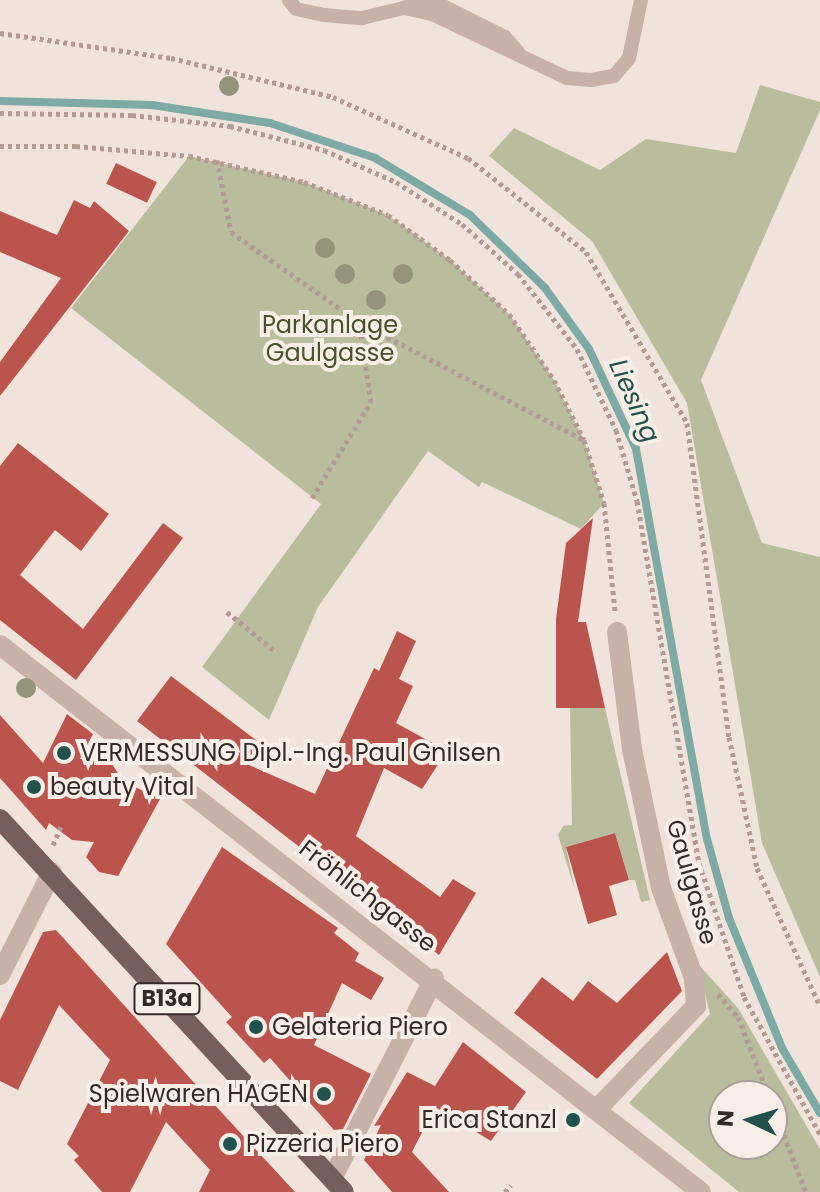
<!DOCTYPE html>
<meta charset="utf-8">
<style>
body{margin:0}
#map{position:relative;width:820px;height:1192px;overflow:hidden;background:#f0e3dc;font-family:Poppins,sans-serif}
div>[style]{position:absolute}
[style*='--x']{left:calc(var(--x)*1px);top:calc(var(--y)*1px);width:calc(var(--w)*1px);rotate:calc(var(--a)*1deg)}
.green>*{inset:0;background:#b9bd9d}
.stream>*{height:8px;margin:-4px;padding:0 4px;transform-origin:4px;border-radius:4px;background:#7daaa4}
.building>*{inset:0;background:#bc544e;transform-origin:0 0}
.path>*{height:5px;margin-top:-2.5px;transform-origin:0;background:repeating-linear-gradient(90deg,#b29b93 0 4px,transparent 0 8px)}
.lane>*{height:14px;margin:-7px;padding:0 7px;transform-origin:7px;border-radius:7px;background:#c7b1a9}
.street>*{height:20px;margin:-10px;padding:0 10px;transform-origin:10px;border-radius:10px;background:#c7b1a9}
.primary>*{height:20px;margin:-10px;padding:0 10px;transform-origin:10px;border-radius:10px;background:#755e5b}
.trees>*{width:20px;height:20px;margin:-10px;border-radius:50%;background:#95937c}
.dots>*{width:22px;height:22px;translate:-50% -50%;box-sizing:border-box;border:4px solid #f8eee8;border-radius:50%}
span{translate:-50% -50%;white-space:nowrap;text-align:center;line-height:1.15;-webkit-text-stroke:8px #f8eee8;paint-order:stroke}
.shield-label span{padding:2px 6px;background:#f8eee8;border:2px solid;border-radius:6px;-webkit-text-stroke-width:0}
.shield-label{font-size:22px;color:#342a28;font-weight:700}
.park-label{font-size:24px;color:#4a512e}
.poi-label{font-size:24px;color:#342a28}
.left{translate:0 -50%;text-align:left}
.right{translate:-100% -50%;text-align:right}
.street-label{font-size:24px;color:#342a28}
.water-label{font-size:26px;color:#21524d;font-style:italic}
.north{position:absolute;left:708px;top:1080px;width:80px;height:80px;box-sizing:border-box;background:#f8eee8;border:2px solid #aaa09b;border-radius:50%;rotate:274deg;font-size:22px;font-weight:700;line-height:32px;text-align:center;color:#342a28}
.north::after{content:'';display:block;margin:auto;width:28px;height:36px;background:#21524d;clip-path:polygon(50% 0,100% 100%,50% 72%,0 100%)}
</style>
<div id="map">
<div class="green">
<div style="clip-path:polygon(760px 85px,820px 102px,820px 110px,701px 380px,762px 543px,820px 557px,820px 977px,762px 843px,687px 403px,592px 241px,489px 156px,514px 128px,600px 170px,646px 139px,736px 153px)"></div>
<div style="clip-path:polygon(189px 156px,304px 182px,388px 215px,450px 260px,509px 314px,554px 380px,584px 440px,604px 503px,581px 529px,482px 482px,479px 487px,428px 451px,318px 607px,269px 720px,202px 667px,321px 504px,71px 308px)"></div>
<div style="clip-path:polygon(570px 708px,605px 708px,650px 900px,641px 902px,635px 880px,629px 880px,615px 833px,566px 847px,575px 890px,558px 835px,563px 826px,572px 825px)"></div>
<div style="clip-path:polygon(evenodd,698px 964px,738px 1008px,820px 1149px,820px 1192px,739px 1192px,629px 1103px,710px 1014px,698px 964px,724px 1096px,772px 1096px,772px 1144px,724px 1144px,724px 1096px)"></div>
</div>
<div class="stream">
<div style="--x:0;--y:101;--w:152;--a:1.5"></div>
<div style="--x:152;--y:105;--w:119;--a:8.7"></div>
<div style="--x:270;--y:123;--w:111;--a:18.4"></div>
<div style="--x:375;--y:158;--w:111;--a:31"></div>
<div style="--x:470;--y:215;--w:105;--a:44.2"></div>
<div style="--x:545;--y:288;--w:75;--a:54.2"></div>
<div style="--x:589;--y:349;--w:110;--a:64.8"></div>
<div style="--x:636;--y:449;--w:396;--a:79.7"></div>
<div style="--x:707;--y:839;--w:82;--a:74.4"></div>
<div style="--x:729;--y:918;--w:140;--a:67.8"></div>
<div style="--x:782;--y:1048;--w:75;--a:59.7"></div>
</div>
<div class="building">
<div style="left:116px;top:163px;width:45px;height:23px;rotate:25deg"></div>
<div style="clip-path:polygon(74px 200px,90px 208px,94px 201px,129px 231px,0 396px,0 362px,61px 278px,0 252px,0 211px,57px 235px)"></div>
<div style="clip-path:polygon(18px 443px,109px 514px,81px 551px,55px 530px,20px 575px,83px 629px,163px 523px,183px 538px,76px 680px,0 620px,0 466px)"></div>
<div style="clip-path:polygon(593px 518px,578px 622px,586px 622px,605px 708px,556px 708px,556px 619px,566px 543px)"></div>
<div style="clip-path:polygon(397px 631px,416px 641px,399px 679px,413px 686px,396px 723px,447px 751px,422px 789px,384px 768px,356px 836px,440px 897px,453px 879px,476px 893px,439px 955px,137px 721px,171px 676px,260px 743px,249px 765px,315px 794px,374px 668px,379px 671px)"></div>
<div style="clip-path:polygon(67px 714px,93px 734px,80px 759px,110px 761px,123px 781px,160px 799px,118px 876px,99px 872px,86px 857px,94px 842px,72px 840px,49px 823px,46px 830px,0 778px,0 715px,43px 763px)"></div>
<div style="clip-path:polygon(615px 833px,629px 880px,609px 886px,617px 915px,588px 924px,566px 847px)"></div>
<div style="clip-path:polygon(222px 847px,338px 928px,334px 933px,359px 953px,355px 961px,384px 978px,371px 1000px,342px 983px,314px 1045px,371px 1074px,343px 1129px,334px 1130px,270px 1058px,264px 1063px,226px 1022px,232px 1017px,166px 944px)"></div>
<div style="clip-path:polygon(56px 930px,189px 1077px,295px 1192px,199px 1192px,210px 1170px,166px 1122px,130px 1192px,102px 1192px,74px 1160px,79px 1156px,67px 1144px,110px 1060px,59px 1005px,18px 1090px,0 1081px,0 1020px,43px 932px)"></div>
<div style="clip-path:polygon(667px 952px,682px 991px,597px 1079px,514px 1013px,542px 977px,573px 1001px,588px 981px,617px 1003px)"></div>
<div style="clip-path:polygon(463px 1042px,526px 1092px,491px 1141px,435px 1107px,412px 1152px,449px 1192px,392px 1192px,364px 1160px,381px 1125px,374px 1126px,407px 1072px,435px 1086px)"></div>
</div>
<div class="path">
<div style="--x:0;--y:33;--w:173;--a:8.3"></div>
<div style="--x:171;--y:58;--w:167;--a:13.5"></div>
<div style="--x:333;--y:97;--w:148;--a:24.3"></div>
<div style="--x:468;--y:158;--w:151;--a:38.5"></div>
<div style="--x:586;--y:252;--w:199;--a:59.4"></div>
<div style="--x:687;--y:423;--w:317;--a:82.4"></div>
<div style="--x:729;--y:737;--w:134;--a:77.9"></div>
<div style="--x:757;--y:868;--w:152;--a:65.5"></div>
<div style="--x:0;--y:113;--w:132;--a:0.9"></div>
<div style="--x:132;--y:115;--w:99;--a:6.4"></div>
<div style="--x:230;--y:126;--w:97;--a:14.3"></div>
<div style="--x:324;--y:150;--w:79;--a:24"></div>
<div style="--x:396;--y:182;--w:78;--a:32.5"></div>
<div style="--x:462;--y:224;--w:75;--a:41.8"></div>
<div style="--x:518;--y:274;--w:95;--a:51.8"></div>
<div style="--x:577;--y:349;--w:90;--a:64.3"></div>
<div style="--x:616;--y:430;--w:74;--a:73.5"></div>
<div style="--x:637;--y:501;--w:367;--a:80.3"></div>
<div style="--x:699;--y:863;--w:141;--a:71.4"></div>
<div style="--x:744;--y:997;--w:157;--a:61"></div>
<div style="--x:0;--y:146;--w:76;--a:0"></div>
<div style="--x:76;--y:146;--w:113;--a:5.1"></div>
<div style="--x:189;--y:156;--w:118;--a:12.7"></div>
<div style="--x:304;--y:182;--w:90;--a:21.4"></div>
<div style="--x:388;--y:215;--w:77;--a:36"></div>
<div style="--x:450;--y:260;--w:80;--a:42.5"></div>
<div style="--x:509;--y:314;--w:80;--a:55.7"></div>
<div style="--x:554;--y:380;--w:67;--a:63.4"></div>
<div style="--x:584;--y:440;--w:66;--a:72.4"></div>
<div style="--x:604;--y:503;--w:109;--a:84.2"></div>
<div style="--x:217;--y:160;--w:73;--a:79"></div>
<div style="--x:231;--y:232;--w:156;--a:35.1"></div>
<div style="--x:312;--y:498;--w:113;--a:-58.4"></div>
<div style="--x:371;--y:402;--w:81;--a:-98.5"></div>
<div style="--x:359;--y:322;--w:254;--a:27.7"></div>
<div style="--x:227;--y:612;--w:62;--a:39.1"></div>
<div style="--x:53;--y:845;--w:23;--a:-67"></div>
<div style="--x:718;--y:994;--w:30;--a:49"></div>
<div style="--x:738;--y:1017;--w:85;--a:68.6"></div>
<div style="--x:772;--y:1105;--w:93;--a:68.7"></div>
<div style="--x:505;--y:1192;--w:9;--a:-49"></div>
</div>
<div class="lane">
<div style="--x:289;--y:0;--w:11;--a:52"></div>
<div style="--x:296;--y:9;--w:29;--a:12"></div>
<div style="--x:324;--y:15;--w:38;--a:5"></div>
<div style="--x:362;--y:18;--w:43;--a:-13.4"></div>
<div style="--x:404;--y:8;--w:29;--a:12"></div>
<div style="--x:432;--y:14;--w:149;--a:25.4"></div>
<div style="--x:567;--y:78;--w:24;--a:5"></div>
<div style="--x:591;--y:80;--w:23;--a:-10"></div>
<div style="--x:614;--y:76;--w:23;--a:-50"></div>
<div style="--x:629;--y:58;--w:59;--a:-78.3"></div>
<div style="--x:404;--y:8;--w:19;--a:-21"></div>
<div style="--x:422;--y:1;--w:19;--a:12"></div>
<div style="--x:441;--y:5;--w:72;--a:26.6"></div>
<div style="--x:505;--y:37;--w:20;--a:49"></div>
</div>
<div class="street">
<div style="--x:0;--y:645;--w:889;--a:37.97"></div>
<div style="--x:0;--y:975;--w:115;--a:-63.2"></div>
<div style="--x:597;--y:1109;--w:143;--a:-46.1"></div>
<div style="--x:696;--y:1006;--w:28;--a:-94"></div>
<div style="--x:694;--y:978;--w:96;--a:-110.1"></div>
<div style="--x:661;--y:888;--w:142;--a:-101.8"></div>
<div style="--x:632;--y:749;--w:118;--a:-97.3"></div>
<div style="--x:332;--y:1179;--w:225;--a:-63"></div>
</div>
<div class="primary">
<div style="--x:0;--y:819;--w:507;--a:47.32"></div>
</div>
<div class="trees">
<div style="left:229px;top:86px"></div>
<div style="left:325px;top:248px"></div>
<div style="left:345px;top:274px"></div>
<div style="left:403px;top:274px"></div>
<div style="left:376px;top:300px"></div>
<div style="left:26px;top:688px"></div>
</div>
<div class="dots">
<div style="left:64px;top:753px;background:#21524d"></div>
<div style="left:34px;top:787px;background:#21524d"></div>
<div style="left:256px;top:1027px;background:#21524d"></div>
<div style="left:324px;top:1094px;background:#21524d"></div>
<div style="left:573px;top:1120px;background:#21524d"></div>
<div style="left:230px;top:1144px;background:#21524d"></div>
</div>
<div class="shield-label">
<span style="left:167px;top:999px">B13a</span>
</div>
<div class="park-label">
<span style="left:330px;top:339px">Parkanlage<br>Gaulgasse</span>
</div>
<div class="poi-label">
<span class="left" style="left:80px;top:753px">VERMESSUNG Dipl.-Ing. Paul Gnilsen</span>
<span class="left" style="left:50px;top:787px">beauty Vital</span>
<span class="left" style="left:272px;top:1027px">Gelateria Piero</span>
<span class="right" style="left:308px;top:1094px">Spielwaren HAGEN</span>
<span class="right" style="left:557px;top:1120px">Erica Stanzl</span>
<span class="left" style="left:246px;top:1144px">Pizzeria Piero</span>
</div>
<div class="street-label">
<span style="left:692px;top:882px;rotate:74deg">Gaulgasse</span>
<span style="left:368px;top:896px;rotate:38deg">Fröhlichgasse</span>
</div>
<div class="water-label">
<span style="left:634px;top:401px;rotate:66deg">Liesing</span>
</div>
<div class="north">N</div>
</div>
